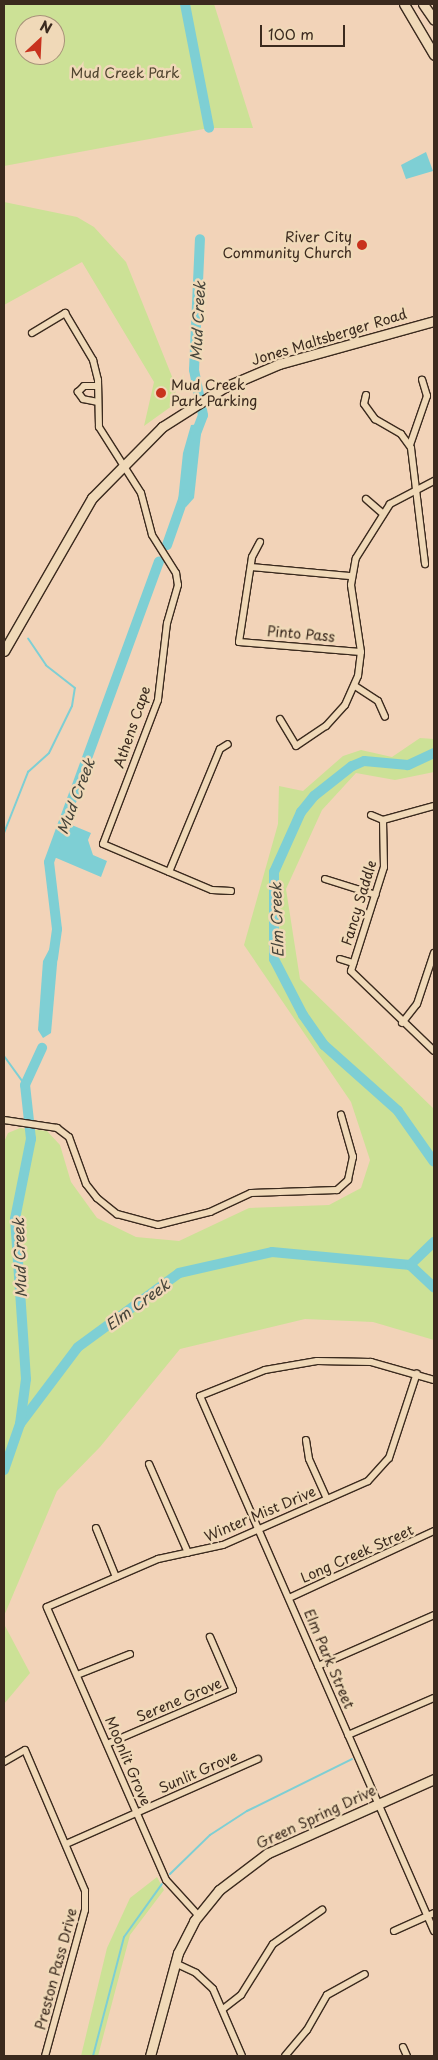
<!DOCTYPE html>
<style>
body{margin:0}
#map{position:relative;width:438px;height:2060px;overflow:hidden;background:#f2d3b8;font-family:"Playpen Sans",sans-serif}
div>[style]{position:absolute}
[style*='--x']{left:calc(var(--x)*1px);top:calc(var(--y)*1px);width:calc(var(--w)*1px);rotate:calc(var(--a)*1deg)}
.green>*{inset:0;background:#cce196}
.water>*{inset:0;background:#7ecfd4}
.stream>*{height:2px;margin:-1px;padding:0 1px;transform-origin:1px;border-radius:1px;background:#7ecfd4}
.river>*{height:10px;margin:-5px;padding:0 5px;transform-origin:5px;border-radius:5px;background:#7ecfd4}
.roads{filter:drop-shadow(1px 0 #3b2a1e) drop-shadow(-1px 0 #3b2a1e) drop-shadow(0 1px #3b2a1e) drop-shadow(0 -1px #3b2a1e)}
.street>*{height:6px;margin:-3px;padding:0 3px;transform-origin:3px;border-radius:3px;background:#f0d9b8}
.secondary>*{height:9px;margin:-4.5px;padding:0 4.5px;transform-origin:4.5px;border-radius:4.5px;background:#f0d9b8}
.dots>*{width:14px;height:14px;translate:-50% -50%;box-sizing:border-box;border:2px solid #f0d9b8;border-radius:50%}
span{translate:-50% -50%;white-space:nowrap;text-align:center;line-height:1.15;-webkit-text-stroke:5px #f0d9b8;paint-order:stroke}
.park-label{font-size:14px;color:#514530}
.poi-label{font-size:14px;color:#3b2a1e}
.right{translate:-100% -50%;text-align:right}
.left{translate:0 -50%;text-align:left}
.street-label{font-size:14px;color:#3b2a1e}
.water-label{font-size:15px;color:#454339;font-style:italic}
.frame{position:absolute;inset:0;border:5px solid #3b2a1e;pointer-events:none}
.north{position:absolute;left:15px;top:15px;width:50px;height:50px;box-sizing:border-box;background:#f0d9b8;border:1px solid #a8937a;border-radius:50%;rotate:25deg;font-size:14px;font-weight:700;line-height:20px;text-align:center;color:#3b2a1e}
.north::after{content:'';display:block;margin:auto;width:18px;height:22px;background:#c8321e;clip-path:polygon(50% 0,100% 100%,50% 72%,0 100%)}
.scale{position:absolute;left:260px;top:25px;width:85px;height:22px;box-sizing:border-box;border:2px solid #3b2a1e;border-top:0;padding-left:6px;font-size:15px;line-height:18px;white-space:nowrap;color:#3b2a1e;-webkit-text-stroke:4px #f0d9b8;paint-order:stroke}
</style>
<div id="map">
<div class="green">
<div style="clip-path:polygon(evenodd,4px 4px,214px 4px,253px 128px,209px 128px,4px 166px,4px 4px,25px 25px,55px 25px,55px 55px,25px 55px,25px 25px)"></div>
<div style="clip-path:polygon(4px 202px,77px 217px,94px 227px,126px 262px,175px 384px,176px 403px,144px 426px,154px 382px,82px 262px,4px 305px)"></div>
<div style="clip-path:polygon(420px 738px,434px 739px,434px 772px,395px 780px,356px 773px,322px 810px,286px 889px,300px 979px,434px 1109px,434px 1340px,373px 1322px,305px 1319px,180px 1349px,100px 1447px,57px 1491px,4px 1616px,4px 1142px,8px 1133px,20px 1128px,47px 1131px,60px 1145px,71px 1182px,97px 1218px,136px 1237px,179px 1241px,249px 1208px,329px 1205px,361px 1188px,370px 1160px,351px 1102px,244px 945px,278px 824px,279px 786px,303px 791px,343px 756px,361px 750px,392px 757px)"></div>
<div style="clip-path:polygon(4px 1624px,30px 1673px,4px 1704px)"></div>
<div style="clip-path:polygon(157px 1877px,164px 1890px,130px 1935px,98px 2056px,81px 2056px,107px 1948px,130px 1898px)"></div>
</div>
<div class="water">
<div style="clip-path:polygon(426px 152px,433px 171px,406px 179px,401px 165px)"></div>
<div style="clip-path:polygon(202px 424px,194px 498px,186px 507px,178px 501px,183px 453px,191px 425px)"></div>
<div style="clip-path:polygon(67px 823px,91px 833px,88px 840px,93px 855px,107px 861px,101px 877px,54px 857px)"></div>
<div style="clip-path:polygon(51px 946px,58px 953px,51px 1033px,43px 1038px,38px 1030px,43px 961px)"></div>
</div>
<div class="stream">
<div style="--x:4;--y:833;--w:66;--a:-68.5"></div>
<div style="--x:28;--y:772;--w:28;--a:-42"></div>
<div style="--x:49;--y:753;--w:52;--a:-63.9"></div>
<div style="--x:72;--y:706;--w:18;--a:-81"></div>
<div style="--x:75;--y:688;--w:37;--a:-142"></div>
<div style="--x:46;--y:665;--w:32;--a:-124"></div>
<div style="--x:4;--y:1056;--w:36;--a:54"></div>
<div style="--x:430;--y:1249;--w:4;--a:-14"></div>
<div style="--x:170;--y:1874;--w:56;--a:-44.3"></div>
<div style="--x:210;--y:1835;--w:44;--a:-33"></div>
<div style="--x:247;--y:1811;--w:117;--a:-26.3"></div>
<div style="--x:93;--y:2056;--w:123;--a:-75.4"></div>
<div style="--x:124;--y:1937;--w:65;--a:-54.4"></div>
</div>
<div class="river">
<div style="--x:185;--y:4;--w:126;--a:79"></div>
<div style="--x:195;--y:436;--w:22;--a:-69"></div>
<div style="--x:203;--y:415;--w:46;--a:-101.3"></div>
<div style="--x:194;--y:370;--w:131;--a:-87.4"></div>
<div style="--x:167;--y:545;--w:54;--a:-70.6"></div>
<div style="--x:434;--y:753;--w:29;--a:155"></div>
<div style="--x:408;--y:765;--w:44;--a:-174.8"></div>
<div style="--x:364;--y:761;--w:13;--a:157"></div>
<div style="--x:352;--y:766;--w:48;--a:141.7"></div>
<div style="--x:314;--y:796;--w:21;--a:129"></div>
<div style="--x:301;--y:812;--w:66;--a:114.2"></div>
<div style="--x:274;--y:872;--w:87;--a:90"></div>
<div style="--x:274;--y:959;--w:63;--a:62.6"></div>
<div style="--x:303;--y:1015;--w:37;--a:55"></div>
<div style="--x:324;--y:1045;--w:99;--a:41.7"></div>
<div style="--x:398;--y:1111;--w:62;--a:54.8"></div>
<div style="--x:53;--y:958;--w:29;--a:-82"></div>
<div style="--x:57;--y:929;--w:67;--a:-96.8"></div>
<div style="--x:49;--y:862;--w:320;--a:-69.9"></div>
<div style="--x:410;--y:1265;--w:33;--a:43"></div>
<div style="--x:20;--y:1424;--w:96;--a:-53"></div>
<div style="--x:78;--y:1347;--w:125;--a:-36.2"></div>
<div style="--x:179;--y:1273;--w:95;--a:-12.7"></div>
<div style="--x:272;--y:1252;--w:139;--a:5.4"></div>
<div style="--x:410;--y:1265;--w:33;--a:-44"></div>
<div style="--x:4;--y:1470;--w:49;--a:-70.8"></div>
<div style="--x:20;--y:1424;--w:45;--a:-82.4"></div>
<div style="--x:26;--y:1379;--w:160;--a:-93.9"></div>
<div style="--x:15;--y:1219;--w:82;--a:-78.7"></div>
<div style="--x:31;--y:1139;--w:54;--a:-96.3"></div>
<div style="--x:25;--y:1085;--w:41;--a:-65.3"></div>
</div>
<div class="roads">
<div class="street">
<div style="--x:32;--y:333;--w:39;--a:-31"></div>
<div style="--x:65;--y:313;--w:55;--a:59.2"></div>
<div style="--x:93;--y:360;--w:21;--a:76"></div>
<div style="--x:98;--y:380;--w:47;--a:88.8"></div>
<div style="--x:99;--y:427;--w:78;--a:57.5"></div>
<div style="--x:141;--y:493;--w:43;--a:75.3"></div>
<div style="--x:152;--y:535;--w:45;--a:57.7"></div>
<div style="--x:176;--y:573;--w:12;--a:81"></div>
<div style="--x:178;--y:585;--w:40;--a:106"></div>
<div style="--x:167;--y:623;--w:78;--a:96.7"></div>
<div style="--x:158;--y:700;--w:154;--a:110.9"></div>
<div style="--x:103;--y:844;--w:118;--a:22.9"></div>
<div style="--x:212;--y:890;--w:19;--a:3"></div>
<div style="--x:366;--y:395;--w:9;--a:103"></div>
<div style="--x:364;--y:404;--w:19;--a:54"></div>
<div style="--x:375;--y:419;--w:30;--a:30"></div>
<div style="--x:401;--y:434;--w:17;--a:54"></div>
<div style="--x:411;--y:448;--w:117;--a:83.1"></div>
<div style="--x:98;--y:402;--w:15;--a:-169"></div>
<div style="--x:83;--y:399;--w:9;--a:-126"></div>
<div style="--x:78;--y:392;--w:8;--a:-45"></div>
<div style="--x:84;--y:386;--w:14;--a:0"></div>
<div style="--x:410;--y:445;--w:52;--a:-70.9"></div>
<div style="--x:427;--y:396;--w:17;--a:-107"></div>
<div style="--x:366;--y:499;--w:20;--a:41"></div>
<div style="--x:260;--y:542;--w:17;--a:118"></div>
<div style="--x:252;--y:557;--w:86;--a:98.7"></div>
<div style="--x:239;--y:642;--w:122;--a:4.7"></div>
<div style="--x:251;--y:567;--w:99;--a:5.2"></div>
<div style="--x:355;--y:686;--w:27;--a:33"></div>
<div style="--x:378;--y:701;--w:17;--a:66"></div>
<div style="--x:280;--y:719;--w:31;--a:59"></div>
<div style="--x:296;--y:746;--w:36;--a:-34"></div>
<div style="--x:326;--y:726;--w:28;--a:-48"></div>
<div style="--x:345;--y:705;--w:32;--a:-66"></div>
<div style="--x:358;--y:676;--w:24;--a:-83"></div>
<div style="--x:361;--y:652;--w:68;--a:-98.5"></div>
<div style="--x:351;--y:585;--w:27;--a:-80"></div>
<div style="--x:356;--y:558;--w:64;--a:-57.8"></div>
<div style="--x:390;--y:504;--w:50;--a:-27.6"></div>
<div style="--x:371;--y:815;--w:13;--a:23"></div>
<div style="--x:383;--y:820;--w:53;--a:-15.4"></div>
<div style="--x:383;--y:820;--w:47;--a:88.8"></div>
<div style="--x:384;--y:867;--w:109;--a:107.6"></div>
<div style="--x:351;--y:971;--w:115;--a:43.9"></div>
<div style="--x:169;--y:872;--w:133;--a:-67.5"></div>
<div style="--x:220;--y:749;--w:9;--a:-32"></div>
<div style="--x:325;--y:879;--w:53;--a:17.4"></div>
<div style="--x:340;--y:959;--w:14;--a:17"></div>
<div style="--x:402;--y:1023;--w:24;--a:-52"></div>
<div style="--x:417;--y:1004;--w:54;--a:-71.6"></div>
<div style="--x:4;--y:1120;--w:54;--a:8.6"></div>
<div style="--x:57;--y:1128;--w:15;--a:37"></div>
<div style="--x:69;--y:1137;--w:50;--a:70.1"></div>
<div style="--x:86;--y:1184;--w:18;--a:52"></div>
<div style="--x:97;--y:1198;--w:26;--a:39"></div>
<div style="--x:117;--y:1214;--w:42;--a:15"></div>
<div style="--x:158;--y:1225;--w:54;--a:-14"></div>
<div style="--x:210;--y:1212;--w:45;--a:-24.9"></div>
<div style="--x:251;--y:1193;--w:86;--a:-2"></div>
<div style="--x:337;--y:1190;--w:15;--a:-42"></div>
<div style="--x:348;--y:1180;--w:24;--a:-78"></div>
<div style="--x:353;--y:1157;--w:44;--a:-105.9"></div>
<div style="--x:434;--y:1380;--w:66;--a:-164.1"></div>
<div style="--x:371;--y:1362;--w:54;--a:-178.9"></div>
<div style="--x:317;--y:1361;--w:53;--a:170.2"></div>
<div style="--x:265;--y:1370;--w:70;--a:158.2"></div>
<div style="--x:200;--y:1396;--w:584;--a:66.38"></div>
<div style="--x:306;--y:1440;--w:19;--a:81"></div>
<div style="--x:309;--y:1459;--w:44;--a:65.8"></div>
<div style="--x:149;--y:1464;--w:97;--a:66.3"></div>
<div style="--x:96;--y:1528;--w:53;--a:67.8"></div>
<div style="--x:289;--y:1598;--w:160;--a:-24.8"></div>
<div style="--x:318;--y:1666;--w:127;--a:-23.7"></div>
<div style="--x:77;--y:1675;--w:57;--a:-21.6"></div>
<div style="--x:348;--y:1735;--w:94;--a:-23.3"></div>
<div style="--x:107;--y:1744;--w:137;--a:-23.2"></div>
<div style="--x:233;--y:1690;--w:58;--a:-113.5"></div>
<div style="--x:4;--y:1762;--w:24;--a:-30"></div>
<div style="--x:25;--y:1750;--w:153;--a:66.9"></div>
<div style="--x:85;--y:1891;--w:19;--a:90"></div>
<div style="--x:85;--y:1910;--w:151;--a:105.3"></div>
<div style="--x:66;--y:1844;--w:210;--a:-23.9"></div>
<div style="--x:198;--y:1915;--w:47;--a:-132.4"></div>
<div style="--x:166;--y:1880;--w:298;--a:-113.6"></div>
<div style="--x:47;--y:1607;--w:121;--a:-23.4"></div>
<div style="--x:158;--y:1559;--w:66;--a:-12.2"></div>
<div style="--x:223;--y:1545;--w:158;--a:-23.8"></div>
<div style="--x:368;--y:1481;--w:31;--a:-48"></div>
<div style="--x:389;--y:1458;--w:89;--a:-71.8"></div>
<div style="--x:394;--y:1931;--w:44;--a:-24.2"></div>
<div style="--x:175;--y:1963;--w:23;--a:25"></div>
<div style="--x:196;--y:1973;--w:23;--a:43"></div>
<div style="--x:213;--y:1989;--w:73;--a:66.6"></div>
<div style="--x:223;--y:2009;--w:23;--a:-38"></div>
<div style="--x:241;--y:1995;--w:60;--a:-57.9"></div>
<div style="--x:273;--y:1944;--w:60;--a:-34.8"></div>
<div style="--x:403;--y:2047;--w:10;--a:66"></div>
<div style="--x:285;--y:2056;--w:34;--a:-50"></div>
<div style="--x:307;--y:2030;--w:40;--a:-60.3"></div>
<div style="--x:327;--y:1995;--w:43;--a:-28.9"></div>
</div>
<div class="secondary">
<div style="--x:404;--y:4;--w:59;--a:59.5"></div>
<div style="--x:423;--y:4;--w:19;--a:55"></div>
<div style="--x:4;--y:651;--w:177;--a:-60.1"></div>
<div style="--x:92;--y:498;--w:100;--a:-45.4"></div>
<div style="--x:162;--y:427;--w:75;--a:-32.4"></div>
<div style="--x:225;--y:387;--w:59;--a:-23.1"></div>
<div style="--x:279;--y:364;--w:161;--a:-15.5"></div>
<div style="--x:150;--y:2056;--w:107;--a:-74.8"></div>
<div style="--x:178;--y:1953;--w:36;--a:-63"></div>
<div style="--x:194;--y:1921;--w:40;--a:-51"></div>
<div style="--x:219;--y:1890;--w:61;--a:-37.1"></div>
<div style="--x:268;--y:1853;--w:182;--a:-24"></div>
</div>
</div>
<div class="dots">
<div style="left:362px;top:245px;background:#c8321e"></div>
<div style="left:161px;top:393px;background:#c8321e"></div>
</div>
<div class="park-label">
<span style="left:125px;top:73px">Mud Creek Park</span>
</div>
<div class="poi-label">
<span class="right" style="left:352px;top:245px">River City<br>Community Church</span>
<span class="left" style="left:171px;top:393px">Mud Creek<br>Park Parking</span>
</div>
<div class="street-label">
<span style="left:329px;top:337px;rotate:-17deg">Jones Maltsberger Road</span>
<span style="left:301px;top:634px;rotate:5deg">Pinto Pass</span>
<span style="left:132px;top:727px;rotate:-71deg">Athens Cape</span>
<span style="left:359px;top:903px;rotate:-73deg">Fancy Saddle</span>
<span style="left:260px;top:1514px;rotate:-23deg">Winter Mist Drive</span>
<span style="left:357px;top:1554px;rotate:-24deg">Long Creek Street</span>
<span style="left:329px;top:1659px;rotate:67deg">Elm Park Street</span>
<span style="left:179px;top:1700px;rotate:-23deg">Serene Grove</span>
<span style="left:128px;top:1761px;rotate:67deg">Moonlit Grove</span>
<span style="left:198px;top:1772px;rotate:-24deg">Sunlit Grove</span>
<span style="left:316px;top:1817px;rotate:-25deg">Green Spring Drive</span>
<span style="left:56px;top:1969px;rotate:-75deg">Preston Pass Drive</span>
</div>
<div class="water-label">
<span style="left:197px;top:321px;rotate:-87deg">Mud Creek</span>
<span style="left:75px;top:796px;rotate:-69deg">Mud Creek</span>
<span style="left:276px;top:920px;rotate:-92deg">Elm Creek</span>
<span style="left:19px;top:1258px;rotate:-92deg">Mud Creek</span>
<span style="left:137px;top:1304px;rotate:-36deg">Elm Creek</span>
</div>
<div class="frame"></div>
<div class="north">N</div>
<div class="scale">100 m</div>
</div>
